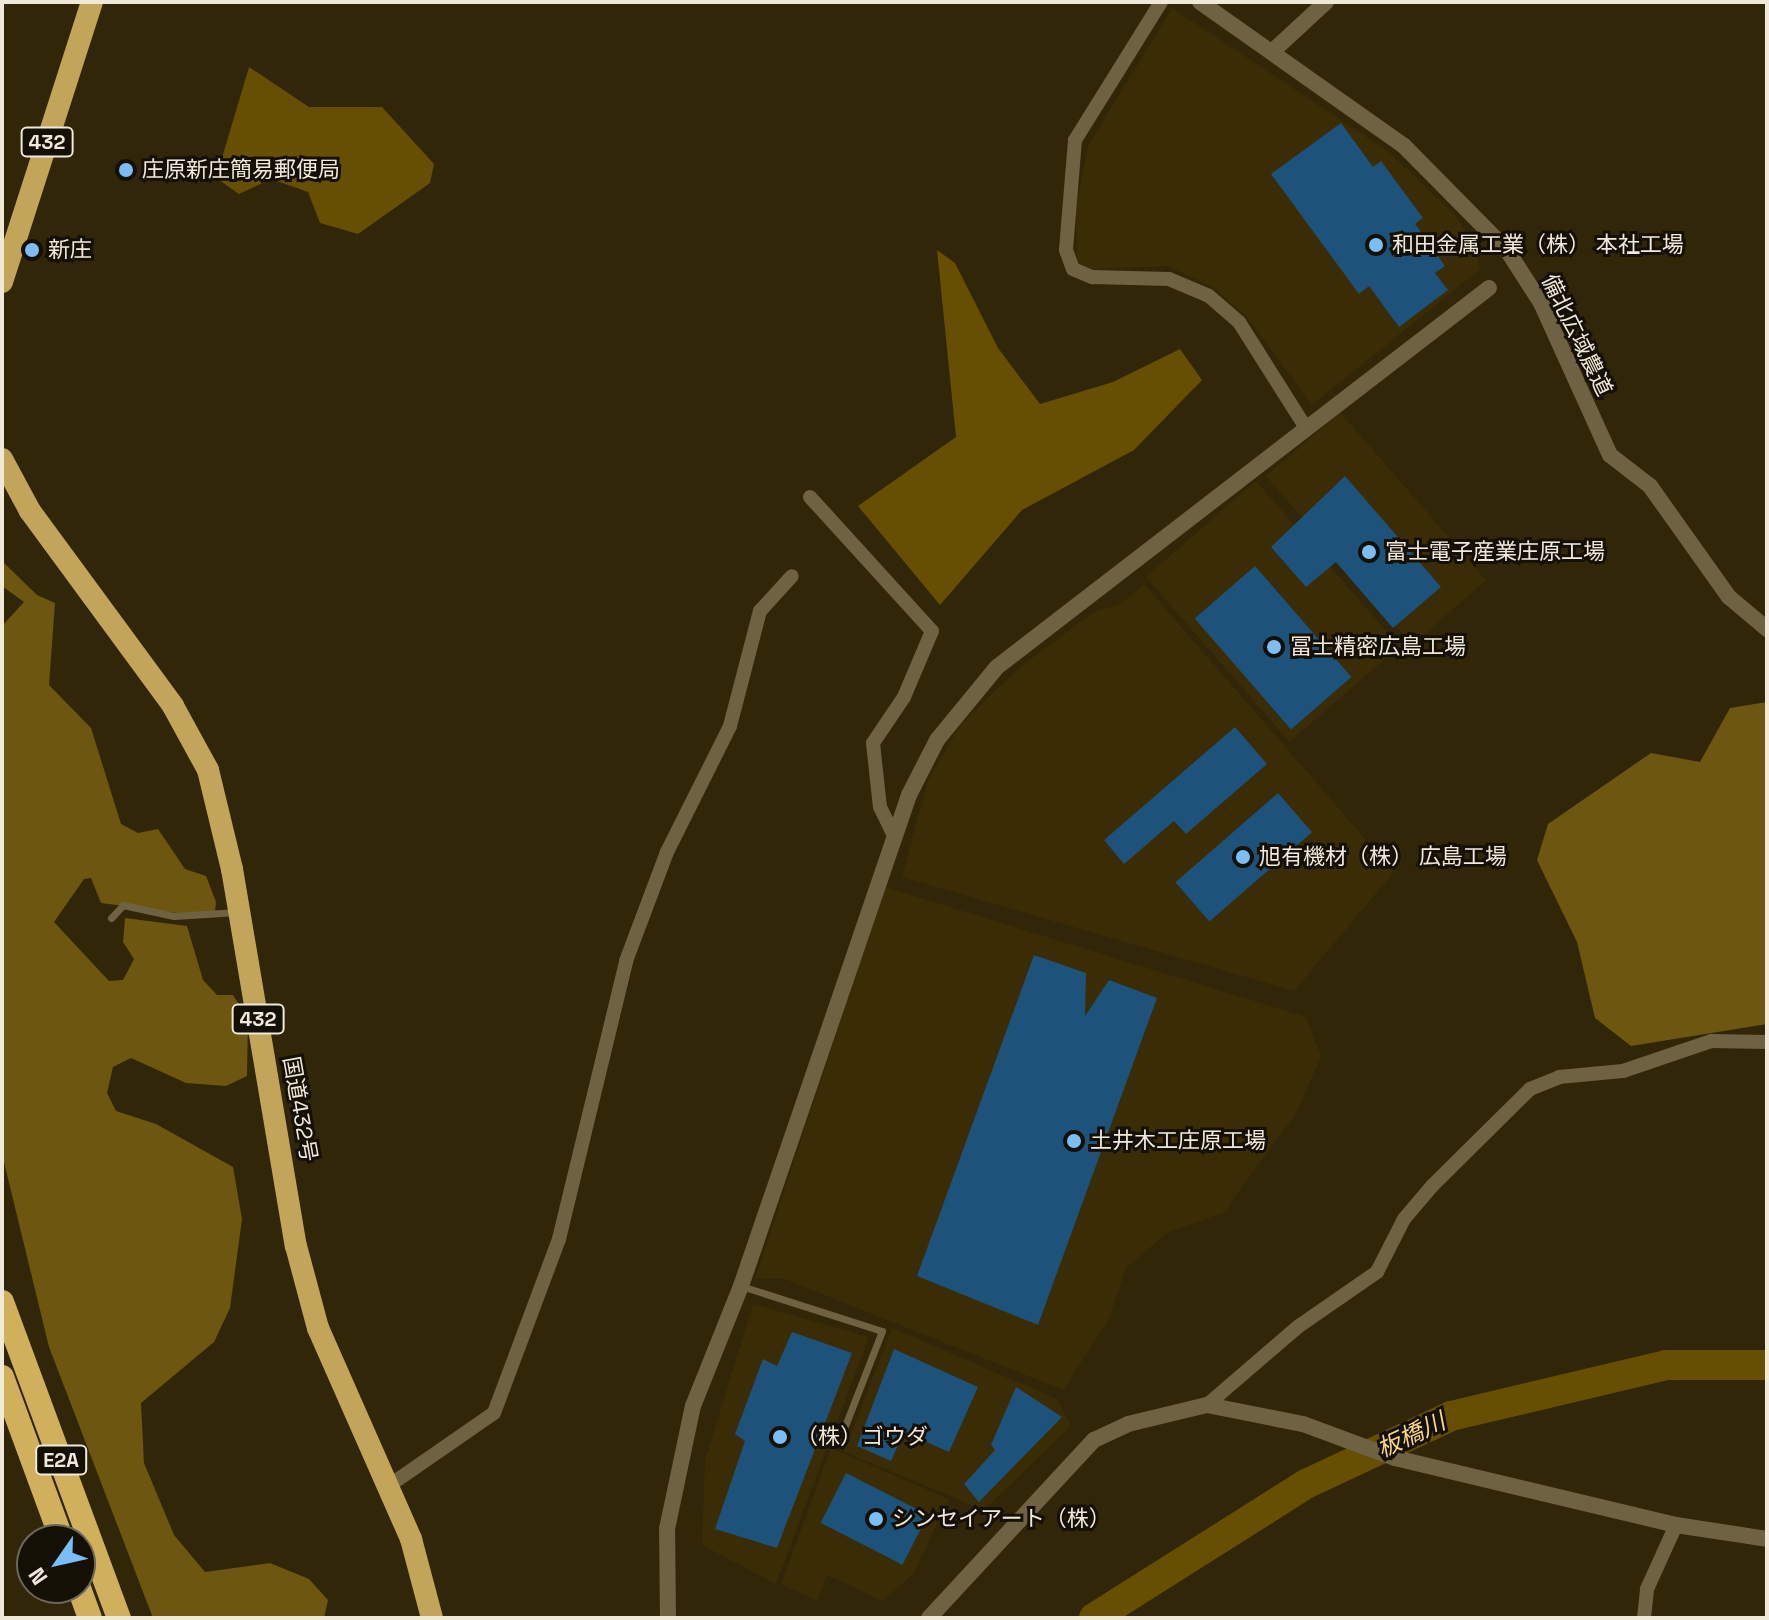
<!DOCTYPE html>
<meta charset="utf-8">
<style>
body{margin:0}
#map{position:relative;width:1769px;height:1620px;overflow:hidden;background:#322608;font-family:"Space Grotesk","Noto Sans JP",sans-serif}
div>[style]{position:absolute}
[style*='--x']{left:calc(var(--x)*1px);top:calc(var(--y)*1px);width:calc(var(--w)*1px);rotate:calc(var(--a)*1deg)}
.built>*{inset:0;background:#3a2c04;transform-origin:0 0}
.forest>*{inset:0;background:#6d5610}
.water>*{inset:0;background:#664e03}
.river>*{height:30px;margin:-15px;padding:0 15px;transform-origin:15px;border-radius:15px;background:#664e03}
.building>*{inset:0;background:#1d527b;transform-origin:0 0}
.service>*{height:7px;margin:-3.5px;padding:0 3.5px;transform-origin:3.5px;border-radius:3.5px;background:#6f6242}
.minor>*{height:14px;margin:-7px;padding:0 7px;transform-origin:7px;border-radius:7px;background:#6f6242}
.tertiary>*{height:16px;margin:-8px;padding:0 8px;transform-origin:8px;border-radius:8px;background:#6f6242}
.trunk>*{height:22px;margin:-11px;padding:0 11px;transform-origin:11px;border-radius:11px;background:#c3a559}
.motorway>*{height:24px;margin:-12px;padding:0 12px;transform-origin:12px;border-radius:12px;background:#d1b05c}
.dots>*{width:22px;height:22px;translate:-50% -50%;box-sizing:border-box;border:4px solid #151005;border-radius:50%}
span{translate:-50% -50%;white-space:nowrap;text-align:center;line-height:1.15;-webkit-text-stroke:6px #151005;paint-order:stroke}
.shield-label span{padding:2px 6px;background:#151005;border:2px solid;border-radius:6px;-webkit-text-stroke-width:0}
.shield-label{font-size:20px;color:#f0e9d7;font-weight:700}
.poi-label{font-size:22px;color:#f0e9d7}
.left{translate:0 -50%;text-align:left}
.street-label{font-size:22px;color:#f0e9d7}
.water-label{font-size:24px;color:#f8d57f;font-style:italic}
.frame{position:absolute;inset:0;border:4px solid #f0e9d7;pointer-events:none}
.north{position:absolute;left:16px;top:1524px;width:80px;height:80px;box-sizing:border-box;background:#151005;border:2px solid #6d6759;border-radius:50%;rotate:236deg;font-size:22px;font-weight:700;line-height:32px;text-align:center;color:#f0e9d7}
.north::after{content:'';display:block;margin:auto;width:28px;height:36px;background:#7abef8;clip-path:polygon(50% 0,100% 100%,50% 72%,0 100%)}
</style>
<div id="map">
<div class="built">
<div style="clip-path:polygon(1172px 8px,1389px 152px,1456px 216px,1476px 250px,1480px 269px,1312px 405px,1247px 317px,1214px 288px,1168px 266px,1093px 269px,1077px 262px,1076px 208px,1088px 146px)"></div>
<div style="left:1340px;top:412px;width:223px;height:98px;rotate:49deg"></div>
<div style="left:1256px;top:481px;width:219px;height:146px;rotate:49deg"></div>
<div style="clip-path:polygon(1144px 584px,1394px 872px,1294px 991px,902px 877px,928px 780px,961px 724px,1020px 667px,1092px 613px,1121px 604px)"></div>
<div style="clip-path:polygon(885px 887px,1306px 1017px,1321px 1056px,1297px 1112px,1224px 1212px,1167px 1233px,1126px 1268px,1108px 1321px,1063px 1390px,782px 1278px,755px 1279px)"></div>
<div style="clip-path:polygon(753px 1304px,869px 1337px,776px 1584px,702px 1545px,705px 1460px)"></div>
<div style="clip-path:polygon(892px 1328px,1057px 1399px,1071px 1426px,984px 1510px,844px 1452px)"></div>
<div style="clip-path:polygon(831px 1448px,949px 1499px,913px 1574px,883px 1601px,827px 1575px,817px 1601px,781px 1584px)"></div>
</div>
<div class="forest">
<div style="clip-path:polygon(2px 561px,37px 595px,55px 603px,49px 685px,91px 728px,121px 824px,138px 833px,158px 829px,185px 869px,206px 876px,216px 902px,215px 911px,185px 914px,101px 903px,91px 878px,84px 879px,54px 922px,109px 981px,123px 980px,134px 959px,123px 942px,125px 918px,187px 926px,203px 980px,217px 995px,233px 995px,248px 1019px,247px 1076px,226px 1086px,186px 1083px,131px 1058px,113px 1067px,107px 1093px,116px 1111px,156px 1124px,233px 1167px,242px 1219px,230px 1308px,214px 1342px,141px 1403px,144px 1463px,174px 1535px,205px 1572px,270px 1563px,309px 1579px,328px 1600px,324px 1618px,153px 1618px,49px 1347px,2px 1154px,2px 626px,24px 602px,2px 586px)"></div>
<div style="clip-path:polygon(1767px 702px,1767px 1024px,1631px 1046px,1595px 1018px,1577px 942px,1537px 860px,1548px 824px,1651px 753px,1700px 762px,1730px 708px)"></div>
</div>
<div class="water">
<div style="clip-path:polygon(249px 67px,309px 107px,382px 107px,434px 164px,430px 183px,358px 234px,320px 223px,308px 192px,271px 179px,239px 194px,216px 178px)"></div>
<div style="clip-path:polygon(937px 250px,955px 263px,998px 348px,1040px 404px,1113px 382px,1180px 349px,1202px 380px,1134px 450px,1022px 510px,940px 605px,858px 506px,956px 437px)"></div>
</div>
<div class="river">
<div style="--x:1094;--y:1618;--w:251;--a:-32.3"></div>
<div style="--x:1306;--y:1484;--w:160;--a:-25.1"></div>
<div style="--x:1451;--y:1416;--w:221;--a:-13.3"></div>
<div style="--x:1666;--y:1365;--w:101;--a:0"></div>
</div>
<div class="building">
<div style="clip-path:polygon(1341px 123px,1373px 167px,1381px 161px,1423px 218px,1415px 224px,1445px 266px,1435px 273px,1448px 290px,1399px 327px,1369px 286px,1359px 294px,1271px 174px)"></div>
<div style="clip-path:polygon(1345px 476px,1441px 587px,1393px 628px,1336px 562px,1306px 587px,1271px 547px)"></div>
<div style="left:1255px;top:566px;width:147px;height:80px;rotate:49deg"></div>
<div style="clip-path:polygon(1235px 727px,1267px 764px,1186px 834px,1174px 821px,1124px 864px,1104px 840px)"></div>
<div style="left:1278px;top:793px;width:52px;height:136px;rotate:49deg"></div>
<div style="clip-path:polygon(1034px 955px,1086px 973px,1085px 1016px,1109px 980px,1157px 998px,1038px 1325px,917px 1276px)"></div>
<div style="clip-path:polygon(792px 1332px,852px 1353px,777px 1548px,715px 1529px,745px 1441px,735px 1434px,763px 1359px,777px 1366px)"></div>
<div style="clip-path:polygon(894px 1349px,978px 1387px,949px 1452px,904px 1432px,891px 1461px,857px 1446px)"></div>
<div style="clip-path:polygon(1016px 1387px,1062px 1417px,979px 1502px,964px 1484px,995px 1450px,991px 1445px)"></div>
<div style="left:846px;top:1473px;width:92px;height:56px;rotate:27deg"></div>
</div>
<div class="service">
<div style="--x:111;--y:918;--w:18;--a:-47"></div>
<div style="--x:123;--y:905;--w:52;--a:12.2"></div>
<div style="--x:174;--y:916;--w:64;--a:-3.6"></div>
<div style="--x:741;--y:1286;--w:148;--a:17.7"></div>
<div style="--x:882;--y:1331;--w:121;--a:111.3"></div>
</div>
<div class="minor">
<div style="--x:1161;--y:2;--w:163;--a:121.9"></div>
<div style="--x:1075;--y:140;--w:110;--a:94.7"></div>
<div style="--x:1066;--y:250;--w:20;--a:70"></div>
<div style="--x:1073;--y:269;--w:21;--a:23"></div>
<div style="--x:1092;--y:277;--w:77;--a:1.5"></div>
<div style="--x:1169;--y:279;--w:43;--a:23"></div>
<div style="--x:1209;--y:296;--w:40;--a:41"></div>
<div style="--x:1239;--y:322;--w:122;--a:57.7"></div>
<div style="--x:810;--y:497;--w:181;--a:47.7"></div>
<div style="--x:932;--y:631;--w:72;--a:113"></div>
<div style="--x:904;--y:697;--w:55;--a:124"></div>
<div style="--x:873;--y:743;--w:64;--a:83.8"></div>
<div style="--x:880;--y:807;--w:32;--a:64"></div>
<div style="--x:1207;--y:1405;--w:121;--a:-40.7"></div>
<div style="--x:1299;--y:1326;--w:95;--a:-34.7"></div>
<div style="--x:1377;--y:1272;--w:59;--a:-63"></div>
<div style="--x:1404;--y:1219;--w:43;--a:-49.7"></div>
<div style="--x:1432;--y:1186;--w:138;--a:-44.7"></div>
<div style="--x:1530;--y:1089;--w:31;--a:-22"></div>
<div style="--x:1559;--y:1077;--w:64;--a:-5.4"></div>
<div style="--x:1623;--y:1071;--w:93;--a:-18.8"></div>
<div style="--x:1711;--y:1041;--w:56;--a:1"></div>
<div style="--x:390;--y:1485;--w:126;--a:-34.7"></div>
<div style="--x:494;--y:1413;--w:186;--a:-69.5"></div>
<div style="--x:559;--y:1239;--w:286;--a:-76.4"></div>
<div style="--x:626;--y:961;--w:116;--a:-69.4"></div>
<div style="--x:667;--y:852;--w:141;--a:-63.4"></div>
<div style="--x:730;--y:726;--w:119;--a:-75.4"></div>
<div style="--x:760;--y:611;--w:47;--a:-47.6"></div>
<div style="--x:1644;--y:1618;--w:29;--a:-84"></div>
<div style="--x:1647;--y:1589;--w:70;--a:-65.6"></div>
</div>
<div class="tertiary">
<div style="--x:1200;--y:2;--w:250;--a:35.2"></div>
<div style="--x:1404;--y:146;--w:146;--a:45.3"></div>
<div style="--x:1507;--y:250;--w:63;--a:57.3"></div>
<div style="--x:1541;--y:303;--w:167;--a:65.6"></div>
<div style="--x:1610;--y:455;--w:51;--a:37.8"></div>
<div style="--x:1650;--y:486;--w:136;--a:54.6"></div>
<div style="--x:1729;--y:597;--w:50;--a:40.1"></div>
<div style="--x:1273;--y:51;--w:72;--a:-42.8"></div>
<div style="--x:668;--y:1618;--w:89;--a:-90.6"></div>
<div style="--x:667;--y:1529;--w:126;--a:-78.1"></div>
<div style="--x:693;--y:1406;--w:129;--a:-68.2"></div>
<div style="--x:741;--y:1286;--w:519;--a:-71.11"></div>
<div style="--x:909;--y:795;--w:62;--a:-63"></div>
<div style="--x:937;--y:740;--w:94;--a:-50.6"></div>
<div style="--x:997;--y:667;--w:621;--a:-37.61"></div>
<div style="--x:929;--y:1618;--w:243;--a:-47.2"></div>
<div style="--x:1094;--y:1440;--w:38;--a:-25"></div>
<div style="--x:1128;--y:1424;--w:81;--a:-13.5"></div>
<div style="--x:1207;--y:1405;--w:98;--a:11.2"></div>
<div style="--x:1303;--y:1424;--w:98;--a:20.3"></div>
<div style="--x:1395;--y:1458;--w:289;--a:13.4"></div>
<div style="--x:1676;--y:1525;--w:92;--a:8.7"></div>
</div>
<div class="trunk">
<div style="--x:2;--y:282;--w:294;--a:-72.2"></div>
<div style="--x:2;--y:459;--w:59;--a:61.7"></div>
<div style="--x:30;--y:511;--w:242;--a:53.7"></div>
<div style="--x:173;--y:706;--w:73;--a:61.3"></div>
<div style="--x:208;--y:770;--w:102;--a:76.4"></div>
<div style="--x:232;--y:869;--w:382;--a:80.4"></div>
<div style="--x:296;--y:1246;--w:85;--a:75"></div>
<div style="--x:318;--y:1328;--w:231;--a:66.2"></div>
<div style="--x:411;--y:1539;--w:82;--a:75.1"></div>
</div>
<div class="motorway">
<div style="--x:2;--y:1302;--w:337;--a:69.7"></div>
<div style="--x:2;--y:1377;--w:174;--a:69.8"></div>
<div style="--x:79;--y:1588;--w:32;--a:70"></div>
</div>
<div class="dots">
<div style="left:126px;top:170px;background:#7abef8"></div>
<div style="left:1376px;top:245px;background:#7abef8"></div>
<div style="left:32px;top:250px;background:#7abef8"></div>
<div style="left:1369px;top:552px;background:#7abef8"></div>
<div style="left:1274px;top:647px;background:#7abef8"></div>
<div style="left:1243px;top:857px;background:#7abef8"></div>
<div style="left:1074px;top:1141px;background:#7abef8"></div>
<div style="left:780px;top:1437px;background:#7abef8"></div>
<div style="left:876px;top:1519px;background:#7abef8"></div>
</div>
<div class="shield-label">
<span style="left:47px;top:142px">432</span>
<span style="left:258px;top:1019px">432</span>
<span style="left:61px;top:1460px">E2A</span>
</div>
<div class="poi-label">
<span class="left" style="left:142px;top:170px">庄原新庄簡易郵便局</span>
<span class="left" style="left:1392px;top:245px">和田金属工業（株） 本社工場</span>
<span class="left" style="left:48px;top:250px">新庄</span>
<span class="left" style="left:1385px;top:552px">富士電子産業庄原工場</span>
<span class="left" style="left:1290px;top:647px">冨士精密広島工場</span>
<span class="left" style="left:1259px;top:857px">旭有機材（株） 広島工場</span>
<span class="left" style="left:1090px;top:1141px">土井木工庄原工場</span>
<span class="left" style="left:796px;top:1437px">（株）ゴウダ</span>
<span class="left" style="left:892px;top:1519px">シンセイアート（株）</span>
</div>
<div class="street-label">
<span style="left:1577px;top:335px;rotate:64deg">備北広域農道</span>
<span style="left:300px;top:1109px;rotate:80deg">国道432号</span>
</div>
<div class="water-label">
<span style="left:1411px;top:1435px;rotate:-25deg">板橋川</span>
</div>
<div class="frame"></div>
<div class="north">N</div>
</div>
